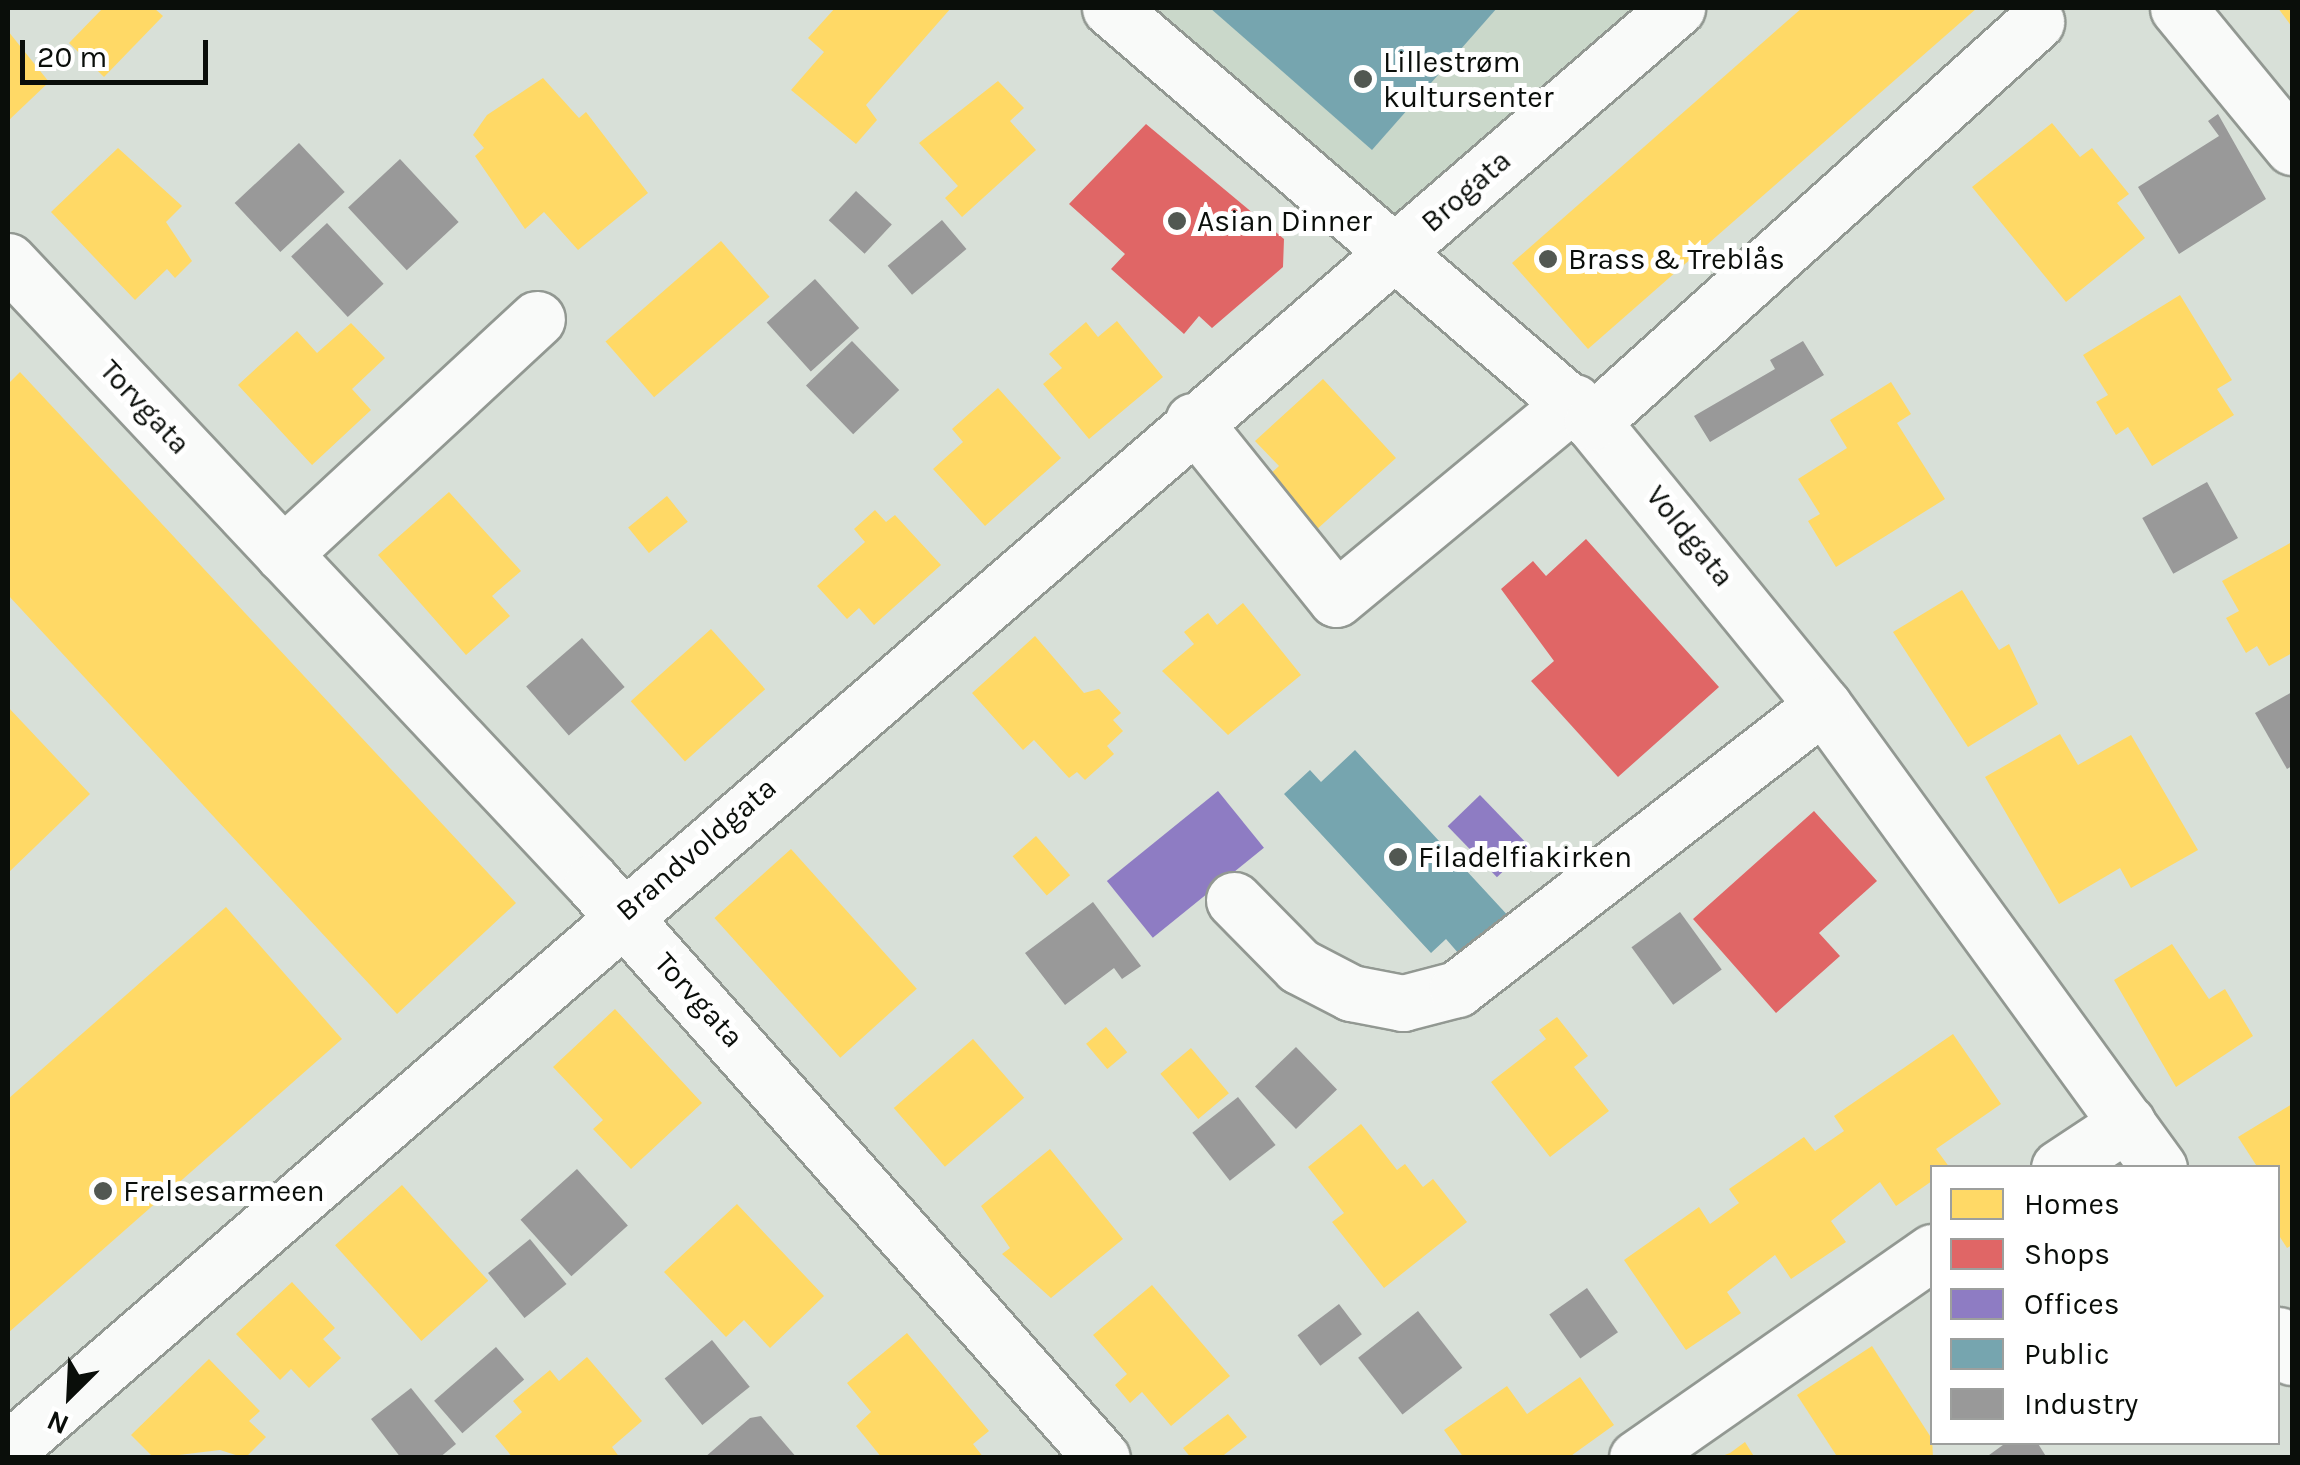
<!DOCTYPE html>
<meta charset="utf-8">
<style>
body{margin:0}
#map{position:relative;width:2300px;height:1465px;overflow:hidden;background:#d8e0d8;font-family:Karla,sans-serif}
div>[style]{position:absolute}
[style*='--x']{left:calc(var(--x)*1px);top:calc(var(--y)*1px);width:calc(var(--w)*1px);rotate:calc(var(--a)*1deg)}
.built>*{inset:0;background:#cad8ca}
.homes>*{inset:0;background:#ffd966;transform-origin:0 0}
.shops>*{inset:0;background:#e06666}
.offices>*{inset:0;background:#8e7cc3;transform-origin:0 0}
.public>*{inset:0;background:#76a5af}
.industry>*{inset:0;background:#999;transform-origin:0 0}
.roads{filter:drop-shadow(2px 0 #929892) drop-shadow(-2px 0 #929892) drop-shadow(0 2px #929892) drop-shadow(0 -2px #929892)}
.minor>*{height:55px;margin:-27.5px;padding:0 27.5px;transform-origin:27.5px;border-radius:27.5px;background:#f9faf9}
.dots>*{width:28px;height:28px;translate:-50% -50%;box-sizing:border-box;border:5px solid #fff;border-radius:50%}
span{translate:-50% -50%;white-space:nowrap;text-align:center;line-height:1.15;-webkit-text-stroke:10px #fff;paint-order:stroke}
.poi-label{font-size:30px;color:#0a0e0a}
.left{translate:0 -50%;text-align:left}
.street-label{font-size:30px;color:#0a0e0a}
.frame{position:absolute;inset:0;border:10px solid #0a0e0a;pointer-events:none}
.legend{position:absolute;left:1930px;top:1165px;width:350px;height:280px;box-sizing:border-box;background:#fff;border:2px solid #9d9f9d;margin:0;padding:12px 18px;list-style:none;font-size:30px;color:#0a0e0a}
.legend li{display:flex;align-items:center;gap:20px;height:50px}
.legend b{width:50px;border:2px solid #9d9f9d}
.north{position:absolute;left:20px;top:1345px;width:100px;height:100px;-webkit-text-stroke:8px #fff;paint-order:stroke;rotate:204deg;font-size:28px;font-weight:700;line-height:40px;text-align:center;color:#0a0e0a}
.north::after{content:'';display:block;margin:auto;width:35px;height:45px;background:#0a0e0a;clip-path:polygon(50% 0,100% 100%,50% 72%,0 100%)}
.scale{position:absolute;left:20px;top:40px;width:188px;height:45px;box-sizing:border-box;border:5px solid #0a0e0a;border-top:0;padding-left:12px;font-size:30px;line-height:35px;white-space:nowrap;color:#0a0e0a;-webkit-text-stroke:8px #fff;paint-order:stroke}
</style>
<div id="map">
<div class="built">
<div style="clip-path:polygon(1101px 8px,1694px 8px,1433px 251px)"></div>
</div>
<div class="homes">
<div style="clip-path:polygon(103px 8px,154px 8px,163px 16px,104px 77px,69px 43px)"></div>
<div style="clip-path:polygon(835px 8px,951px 8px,866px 105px,877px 120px,856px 144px,791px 90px,824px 52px,808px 38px)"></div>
<div style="clip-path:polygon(1802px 8px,1977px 8px,1588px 349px,1512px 263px)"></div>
<div style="clip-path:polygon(2278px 8px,2292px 8px,2292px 27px)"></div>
<div style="clip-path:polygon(8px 31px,49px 82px,8px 121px)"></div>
<div style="clip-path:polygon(543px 78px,579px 118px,586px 112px,648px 193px,578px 250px,544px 212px,525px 229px,475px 156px,484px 148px,473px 135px,487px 115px)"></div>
<div style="clip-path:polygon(998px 81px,1024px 108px,1010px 121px,1036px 150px,962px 217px,945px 198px,958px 186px,919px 143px)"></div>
<div style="clip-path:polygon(2052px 123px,2080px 157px,2092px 148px,2129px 194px,2117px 203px,2145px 238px,2066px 302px,1972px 187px)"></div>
<div style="clip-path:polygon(118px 148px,182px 206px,166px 222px,192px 261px,175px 278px,167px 269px,135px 300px,51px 212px)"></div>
<div style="left:721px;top:241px;width:74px;height:153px;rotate:49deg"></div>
<div style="clip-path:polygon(2180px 295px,2232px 380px,2217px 389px,2234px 415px,2152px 466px,2128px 427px,2116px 435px,2096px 402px,2108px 395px,2083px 355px)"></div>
<div style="clip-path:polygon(1117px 321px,1163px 377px,1089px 439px,1043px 384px,1062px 368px,1049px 354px,1086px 322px,1098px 337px)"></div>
<div style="clip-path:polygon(351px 323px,385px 358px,352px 389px,371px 410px,312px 465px,238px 385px,297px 331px,317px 353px)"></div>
<div style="clip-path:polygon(20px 372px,516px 903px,397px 1014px,8px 595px,8px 384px)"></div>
<div style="clip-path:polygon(1323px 379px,1396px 458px,1315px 531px,1266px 478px,1279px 466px,1255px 441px)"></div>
<div style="clip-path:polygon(1891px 382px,1911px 414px,1897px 423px,1945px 499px,1836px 567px,1808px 521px,1820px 514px,1798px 479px,1847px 448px,1830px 420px)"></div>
<div style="clip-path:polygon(998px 388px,1061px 458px,985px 526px,933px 469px,963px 442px,952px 429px)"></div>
<div style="clip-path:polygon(449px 492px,521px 571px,492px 596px,510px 616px,466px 655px,378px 555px)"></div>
<div style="left:667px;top:496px;width:33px;height:50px;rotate:51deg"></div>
<div style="clip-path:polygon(875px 510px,886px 522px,895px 515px,941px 565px,874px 625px,859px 608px,847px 619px,817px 586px,865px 542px,854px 529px)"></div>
<div style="clip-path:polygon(2292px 542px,2292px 653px,2269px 666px,2257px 646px,2246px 653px,2226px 618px,2239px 611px,2222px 581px)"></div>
<div style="clip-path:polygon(1962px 590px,1999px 650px,2009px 644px,2038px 704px,1968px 747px,1893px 632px)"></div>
<div style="clip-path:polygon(1243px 603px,1301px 675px,1228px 735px,1162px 671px,1194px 644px,1184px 632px,1208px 613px,1217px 625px)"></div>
<div style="left:711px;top:629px;width:81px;height:108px;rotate:48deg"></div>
<div style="clip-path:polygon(1035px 636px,1084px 693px,1099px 689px,1121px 713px,1113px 720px,1123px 731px,1107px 746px,1114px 754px,1085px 780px,1077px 772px,1069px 778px,1034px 740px,1023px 750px,972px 693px)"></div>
<div style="clip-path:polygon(8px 707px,90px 794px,8px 873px)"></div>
<div style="clip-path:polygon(2060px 734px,2078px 765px,2131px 735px,2198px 850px,2131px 888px,2120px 868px,2059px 904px,1985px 777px)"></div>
<div style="left:1036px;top:836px;width:52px;height:31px;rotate:49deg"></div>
<div style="left:791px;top:849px;width:188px;height:103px;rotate:48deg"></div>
<div style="clip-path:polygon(226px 907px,342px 1039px,8px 1333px,8px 1099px)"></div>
<div style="clip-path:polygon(2172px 944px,2209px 999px,2225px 989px,2253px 1036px,2176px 1087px,2114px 980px)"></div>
<div style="clip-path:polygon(615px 1009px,702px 1103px,631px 1169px,593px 1129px,603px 1120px,553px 1067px)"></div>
<div style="clip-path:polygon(1557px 1017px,1588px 1056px,1574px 1067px,1609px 1111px,1550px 1157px,1491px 1082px,1546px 1039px,1539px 1030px)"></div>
<div style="left:1106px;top:1027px;width:33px;height:26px;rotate:50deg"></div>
<div style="clip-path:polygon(1953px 1034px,2001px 1104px,1936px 1149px,1950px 1168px,1932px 1168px,1932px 1181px,1896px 1206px,1880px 1182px,1831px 1221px,1846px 1242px,1791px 1279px,1775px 1255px,1727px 1292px,1741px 1313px,1686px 1350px,1624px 1260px,1699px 1207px,1710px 1224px,1739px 1203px,1729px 1189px,1804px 1137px,1815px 1151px,1844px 1131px,1834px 1116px)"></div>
<div style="left:973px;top:1039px;width:78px;height:105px;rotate:49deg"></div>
<div style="left:1191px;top:1048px;width:59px;height:40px;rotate:50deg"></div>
<div style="clip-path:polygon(2292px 1104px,2292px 1245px,2287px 1248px,2278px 1234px,2278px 1168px,2258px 1168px,2238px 1137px)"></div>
<div style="clip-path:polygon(1361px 1124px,1397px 1170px,1405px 1164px,1423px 1187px,1433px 1179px,1467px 1222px,1384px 1288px,1332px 1222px,1344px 1213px,1308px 1167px)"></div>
<div style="clip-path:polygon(1050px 1149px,1123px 1239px,1051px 1298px,1002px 1254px,1010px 1248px,981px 1206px)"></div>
<div style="left:402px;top:1185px;width:129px;height:90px;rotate:48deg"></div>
<div style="clip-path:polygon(737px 1204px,824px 1296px,770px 1348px,744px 1320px,726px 1337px,664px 1272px)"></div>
<div style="clip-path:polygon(292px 1282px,335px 1328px,323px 1339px,341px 1358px,309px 1388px,291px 1369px,280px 1380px,236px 1334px)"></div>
<div style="clip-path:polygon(1152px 1285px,1230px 1376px,1171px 1426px,1142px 1392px,1130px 1403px,1115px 1385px,1127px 1374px,1093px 1335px)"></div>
<div style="clip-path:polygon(907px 1333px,989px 1431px,973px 1444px,984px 1458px,882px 1458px,856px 1426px,871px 1412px,847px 1383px)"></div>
<div style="clip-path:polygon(1872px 1346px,1932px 1439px,1933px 1458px,1838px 1458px,1797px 1395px)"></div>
<div style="clip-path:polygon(587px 1357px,642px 1421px,612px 1447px,620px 1458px,513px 1458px,495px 1436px,522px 1412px,513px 1401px,550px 1370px,559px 1381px)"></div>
<div style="clip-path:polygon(209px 1359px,260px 1411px,249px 1421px,266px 1437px,245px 1458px,220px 1450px,154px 1458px,131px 1435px)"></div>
<div style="clip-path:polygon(1580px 1377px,1614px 1425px,1568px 1458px,1464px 1458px,1444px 1430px,1507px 1386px,1527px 1414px)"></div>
<div style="clip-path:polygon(1228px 1414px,1247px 1437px,1220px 1458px,1191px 1458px,1183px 1448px)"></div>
<div style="clip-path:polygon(1745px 1442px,1755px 1458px,1717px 1458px,1730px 1453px)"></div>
</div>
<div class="shops">
<div style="clip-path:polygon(1146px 124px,1284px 239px,1283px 267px,1212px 328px,1199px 316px,1184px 334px,1111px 269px,1125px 254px,1069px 204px)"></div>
<div style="clip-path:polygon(1586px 539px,1719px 687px,1618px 777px,1531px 681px,1554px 661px,1501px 589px,1533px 561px,1546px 576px)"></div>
<div style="clip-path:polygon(1814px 811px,1877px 881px,1819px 933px,1840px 956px,1776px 1013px,1693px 919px)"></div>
</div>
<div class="offices">
<div style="left:1218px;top:791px;width:73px;height:143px;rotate:51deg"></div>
<div style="left:1480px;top:795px;width:71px;height:45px;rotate:46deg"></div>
</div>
<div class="public">
<div style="clip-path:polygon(1210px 8px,1497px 8px,1372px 150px)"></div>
<div style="clip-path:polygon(1355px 750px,1512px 920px,1466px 962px,1446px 939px,1431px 953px,1284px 794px,1310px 770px,1321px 782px)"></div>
</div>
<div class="industry">
<div style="clip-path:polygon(2218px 114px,2266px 199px,2179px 254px,2138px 187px,2219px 136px,2208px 121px)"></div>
<div style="left:299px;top:143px;width:67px;height:88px;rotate:47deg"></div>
<div style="left:400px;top:159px;width:86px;height:71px;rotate:47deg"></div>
<div style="left:856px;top:191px;width:49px;height:40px;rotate:43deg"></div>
<div style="left:942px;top:220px;width:38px;height:71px;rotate:50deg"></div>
<div style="left:327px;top:223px;width:83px;height:49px;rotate:47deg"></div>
<div style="left:815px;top:279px;width:66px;height:65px;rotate:48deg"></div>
<div style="left:852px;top:341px;width:68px;height:64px;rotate:46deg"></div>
<div style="clip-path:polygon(1803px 341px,1824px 375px,1710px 442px,1694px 416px,1775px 369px,1770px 360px)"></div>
<div style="left:2207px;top:482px;width:64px;height:74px;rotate:61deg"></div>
<div style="left:582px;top:638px;width:65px;height:74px;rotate:49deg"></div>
<div style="clip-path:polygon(2292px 692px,2292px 766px,2287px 769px,2255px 713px)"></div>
<div style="clip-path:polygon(1093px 902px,1141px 966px,1122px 979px,1114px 968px,1065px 1005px,1025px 953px)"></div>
<div style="left:1680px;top:912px;width:71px;height:60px;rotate:54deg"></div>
<div style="left:1296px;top:1047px;width:59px;height:57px;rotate:46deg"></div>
<div style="left:1238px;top:1097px;width:61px;height:58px;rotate:52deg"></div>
<div style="left:577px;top:1169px;width:76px;height:76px;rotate:48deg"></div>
<div style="left:530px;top:1239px;width:58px;height:54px;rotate:51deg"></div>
<div style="left:1587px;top:1288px;width:54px;height:46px;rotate:55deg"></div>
<div style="left:1339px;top:1304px;width:38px;height:52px;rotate:53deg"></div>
<div style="left:1418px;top:1311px;width:72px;height:76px;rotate:52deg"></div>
<div style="left:712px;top:1340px;width:60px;height:61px;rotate:51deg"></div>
<div style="left:496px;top:1347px;width:43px;height:82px;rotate:49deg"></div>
<div style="clip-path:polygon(411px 1388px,456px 1444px,439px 1458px,401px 1458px,371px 1419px)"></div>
<div style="clip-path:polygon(761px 1416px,797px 1458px,704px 1458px,750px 1418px)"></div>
<div style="clip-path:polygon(2007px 1442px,2037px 1442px,2047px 1458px,1985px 1458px)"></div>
</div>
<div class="roads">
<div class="minor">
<div style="--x:1110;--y:8;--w:635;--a:40.66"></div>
<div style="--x:1592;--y:422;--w:365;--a:50.8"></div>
<div style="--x:1823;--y:705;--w:572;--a:54.03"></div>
<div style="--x:2178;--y:8;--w:180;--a:50.6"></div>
<div style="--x:8;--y:261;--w:852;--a:46.76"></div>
<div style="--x:592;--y:882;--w:769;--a:48.48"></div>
<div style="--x:1193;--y:421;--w:228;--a:51.2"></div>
<div style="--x:1336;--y:599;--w:309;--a:-39.6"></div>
<div style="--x:1592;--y:422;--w:598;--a:-42.02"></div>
<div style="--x:283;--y:554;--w:346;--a:-42.8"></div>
<div style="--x:1234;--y:900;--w:93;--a:45.4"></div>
<div style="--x:1299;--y:966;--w:59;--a:27.4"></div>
<div style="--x:1351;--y:993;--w:53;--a:10.9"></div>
<div style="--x:1403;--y:1003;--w:56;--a:-14.5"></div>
<div style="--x:1457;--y:989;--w:463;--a:-37.8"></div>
<div style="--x:2059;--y:1168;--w:82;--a:-33.5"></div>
<div style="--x:2278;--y:1335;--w:26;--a:58"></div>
<div style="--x:8;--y:1450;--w:2206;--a:-40.83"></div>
<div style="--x:1637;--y:1458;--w:360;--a:-34.9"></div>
</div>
</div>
<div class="dots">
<div style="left:1363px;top:79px;background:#525852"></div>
<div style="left:1177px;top:221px;background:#525852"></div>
<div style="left:1548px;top:259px;background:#525852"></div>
<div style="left:1398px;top:857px;background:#525852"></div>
<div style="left:103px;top:1191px;background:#525852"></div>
</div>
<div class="poi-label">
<span class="left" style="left:1383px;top:79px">Lillestrøm<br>kultursenter</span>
<span class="left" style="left:1197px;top:221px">Asian Dinner</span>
<span class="left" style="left:1568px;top:259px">Brass &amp; Treblås</span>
<span class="left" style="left:1418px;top:857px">Filadelfiakirken</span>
<span class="left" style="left:123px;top:1191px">Frelsesarmeen</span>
</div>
<div class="street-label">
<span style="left:1466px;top:191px;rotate:-41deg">Brogata</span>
<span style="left:145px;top:407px;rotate:47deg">Torvgata</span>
<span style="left:1690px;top:536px;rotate:51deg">Voldgata</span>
<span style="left:696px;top:849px;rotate:-41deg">Brandvoldgata</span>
<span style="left:699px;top:1000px;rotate:48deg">Torvgata</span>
</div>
<div class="frame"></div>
<ul class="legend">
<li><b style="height:28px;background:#ffd966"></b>Homes</li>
<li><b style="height:28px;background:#e06666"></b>Shops</li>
<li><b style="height:28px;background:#8e7cc3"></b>Offices</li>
<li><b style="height:28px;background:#76a5af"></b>Public</li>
<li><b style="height:28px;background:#999"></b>Industry</li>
</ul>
<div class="north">N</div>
<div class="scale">20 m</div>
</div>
